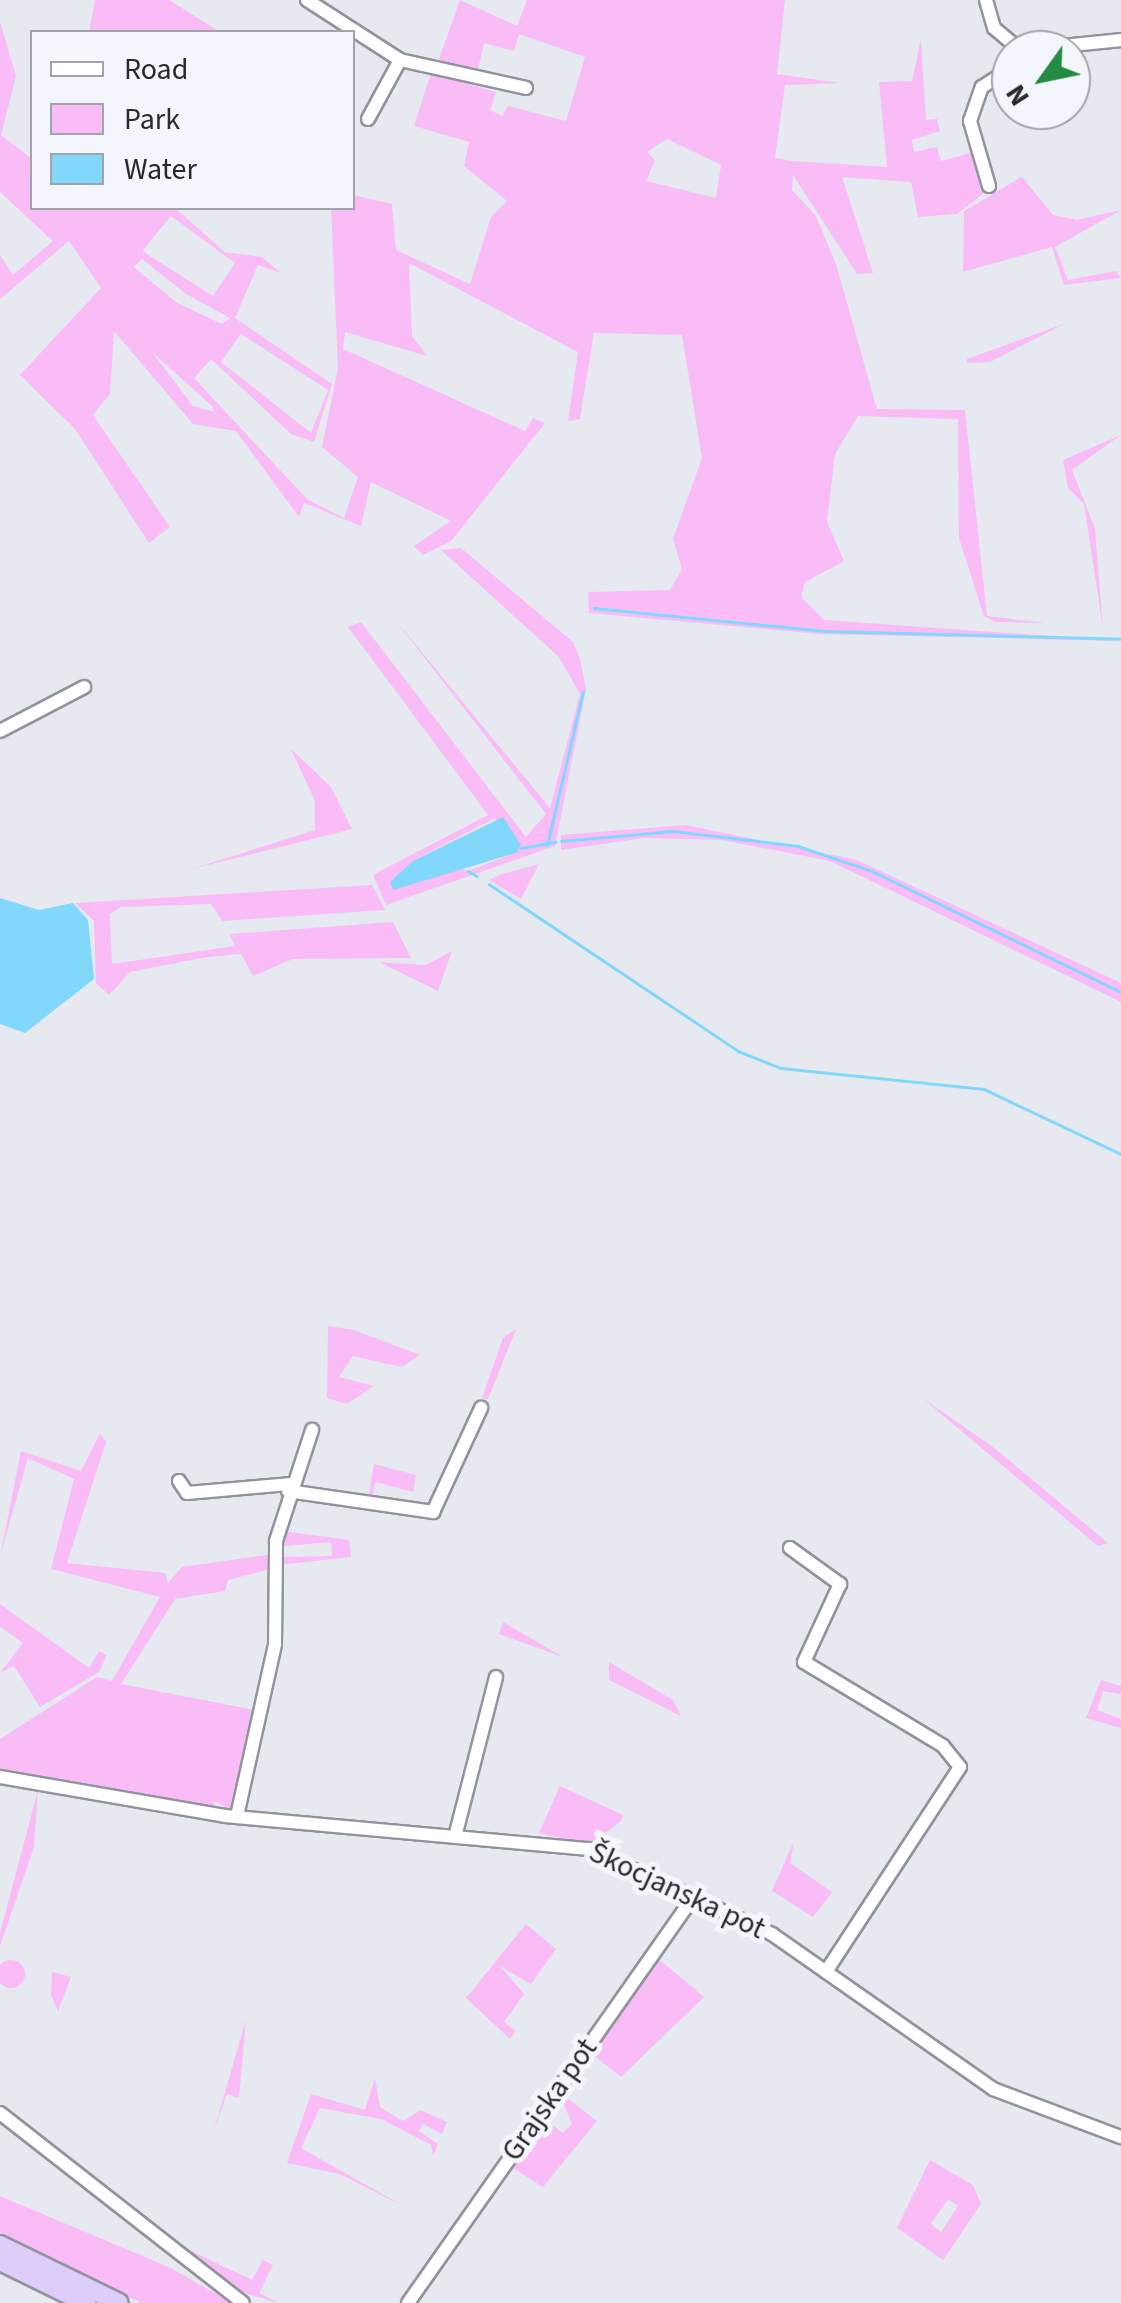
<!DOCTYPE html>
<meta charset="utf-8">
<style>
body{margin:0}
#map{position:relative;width:1121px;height:2303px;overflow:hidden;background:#e7e9f0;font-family:"Source Sans 3",sans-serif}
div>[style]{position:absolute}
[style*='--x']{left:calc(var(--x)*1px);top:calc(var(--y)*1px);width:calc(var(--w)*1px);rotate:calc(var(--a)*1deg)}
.green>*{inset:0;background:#f9bcf6}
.round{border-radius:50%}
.water>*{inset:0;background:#82d8fb}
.stream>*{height:2.5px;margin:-1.25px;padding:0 1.25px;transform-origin:1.25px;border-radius:1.25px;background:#82d8fb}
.roads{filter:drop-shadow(2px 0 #92949b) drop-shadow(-2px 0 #92949b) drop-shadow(0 2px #92949b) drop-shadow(0 -2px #92949b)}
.minor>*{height:12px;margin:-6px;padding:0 6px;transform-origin:6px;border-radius:6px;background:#fff}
.highway>*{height:18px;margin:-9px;padding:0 9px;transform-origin:9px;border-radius:9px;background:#deccfa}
span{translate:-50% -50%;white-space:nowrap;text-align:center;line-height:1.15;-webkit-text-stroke:10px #f4f6fd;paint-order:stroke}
.street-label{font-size:30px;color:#292a2c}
.legend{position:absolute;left:30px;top:30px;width:325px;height:180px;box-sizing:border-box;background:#f4f6fd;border:2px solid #a3a4a9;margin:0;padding:12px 18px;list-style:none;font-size:30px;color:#292a2c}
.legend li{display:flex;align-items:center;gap:20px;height:50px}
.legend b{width:50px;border:2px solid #a3a4a9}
.north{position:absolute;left:991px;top:30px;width:100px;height:100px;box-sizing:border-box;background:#f4f6fd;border:2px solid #a3a4a9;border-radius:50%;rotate:237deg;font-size:28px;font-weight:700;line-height:40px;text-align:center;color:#292a2c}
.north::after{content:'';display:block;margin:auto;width:35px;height:45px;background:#238c42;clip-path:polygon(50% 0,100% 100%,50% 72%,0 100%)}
</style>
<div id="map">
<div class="green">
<div style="clip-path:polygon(95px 0,169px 0,220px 32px,89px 32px)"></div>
<div style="clip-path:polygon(evenodd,460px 0,517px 26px,527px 0,785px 0,777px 74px,840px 83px,785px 85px,775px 158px,792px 161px,887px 167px,879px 82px,912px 81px,921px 39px,926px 120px,937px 119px,940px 131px,912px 140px,914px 152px,937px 147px,941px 161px,977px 151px,983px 194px,957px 214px,918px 217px,911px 182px,842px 177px,873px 273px,857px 274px,793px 175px,792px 190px,816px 216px,836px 264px,877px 409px,965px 410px,987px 616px,1046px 623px,995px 622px,984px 616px,983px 613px,959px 538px,958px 419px,858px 416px,835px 454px,827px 522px,844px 561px,805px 582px,801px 597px,824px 620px,1121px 641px,819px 634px,589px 613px,588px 592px,670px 590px,682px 569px,673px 539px,702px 458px,682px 335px,594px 333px,580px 419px,568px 421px,578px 352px,409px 263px,412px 336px,427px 356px,345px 332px,343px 349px,525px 431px,533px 418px,545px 423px,451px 541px,423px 555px,414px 546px,451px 521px,371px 482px,361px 526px,304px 503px,299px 517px,236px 431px,193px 424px,114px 331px,110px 394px,93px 415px,170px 527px,149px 543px,75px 429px,20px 375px,101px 288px,69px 241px,0 299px,0 255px,13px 275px,53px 241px,0 192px,0 22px,16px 76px,1px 135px,32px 159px,32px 208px,175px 208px,225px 252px,262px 257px,281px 273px,258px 265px,235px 318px,332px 384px,314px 442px,291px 434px,211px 359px,194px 378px,307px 499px,344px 518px,358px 477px,322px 447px,338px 368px,331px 208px,352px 208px,353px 195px,392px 204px,396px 250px,470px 284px,491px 217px,507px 201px,464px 166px,469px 142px,414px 126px,431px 73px,496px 92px,490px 110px,502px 116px,508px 106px,566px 121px,585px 57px,519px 34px,514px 51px,484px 43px,475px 82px,435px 70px,460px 0,667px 139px,721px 165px,716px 198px,646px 181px,655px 160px,647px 152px,667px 139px,460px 0,171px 216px,235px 263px,213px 296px,142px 251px,171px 216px,460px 0,142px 259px,186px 294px,230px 318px,222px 324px,177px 303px,134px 267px,142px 259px,460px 0,241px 334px,328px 390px,311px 433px,221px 362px,241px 334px,460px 0,152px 352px,212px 406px,214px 412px,193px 406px,152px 352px)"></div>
<div style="clip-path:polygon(1022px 177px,1053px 215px,1077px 220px,1121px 210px,1055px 247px,1068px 280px,1116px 271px,1121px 278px,1064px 285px,1052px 247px,963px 272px,964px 211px)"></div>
<div style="clip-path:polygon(1066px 323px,990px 362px,966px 363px,967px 359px)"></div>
<div style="clip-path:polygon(1121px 435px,1072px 470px,1095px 528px,1103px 628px,1084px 504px,1068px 488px,1063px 460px)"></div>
<div style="clip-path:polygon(evenodd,461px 548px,573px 642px,580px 659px,586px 689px,555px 846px,386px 905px,373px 875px,488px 815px,348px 627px,361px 622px,526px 837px,546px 814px,392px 616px,550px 808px,580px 694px,559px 657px,441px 550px,461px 548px,495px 818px,516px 853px,468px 871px,413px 861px,495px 818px)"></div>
<div style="clip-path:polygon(291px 749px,331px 787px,352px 829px,192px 869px,315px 830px,315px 801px)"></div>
<div style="clip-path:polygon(685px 825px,857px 860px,1121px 983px,1121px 1002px,830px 861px,722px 840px,644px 838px,561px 850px,561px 835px)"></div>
<div style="clip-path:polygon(539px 864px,521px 899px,489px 880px,502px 874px)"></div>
<div style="clip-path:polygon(372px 885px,385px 910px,222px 921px,211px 904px,121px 907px,110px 914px,112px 964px,235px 946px,229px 934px,393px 922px,411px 958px,293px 959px,253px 976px,241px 954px,207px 957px,130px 972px,109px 995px,96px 983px,94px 921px,75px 903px)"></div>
<div style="clip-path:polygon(452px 951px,438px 991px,379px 962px,426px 965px)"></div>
<div style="clip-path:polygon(328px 1326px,354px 1330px,420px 1355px,402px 1367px,353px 1356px,339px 1377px,374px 1386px,347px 1404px,327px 1398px)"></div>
<div style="clip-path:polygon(516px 1329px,488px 1399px,482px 1398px,503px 1338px)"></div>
<div style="clip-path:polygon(921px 1397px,993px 1447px,1108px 1543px,1098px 1546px)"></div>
<div style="clip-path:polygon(100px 1433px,106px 1442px,67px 1563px,165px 1573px,168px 1583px,182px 1567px,273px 1554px,274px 1568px,228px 1580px,225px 1591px,175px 1599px,121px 1684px,260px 1711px,233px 1811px,214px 1801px,212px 1810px,0 1773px,0 1739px,97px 1677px,112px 1681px,160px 1597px,51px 1569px,74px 1479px,28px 1458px,0 1557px,21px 1451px,81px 1471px)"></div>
<div style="clip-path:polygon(374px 1464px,416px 1475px,413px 1492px,375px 1482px,373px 1495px,438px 1504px,368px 1501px)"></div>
<div style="clip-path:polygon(evenodd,282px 1531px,349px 1540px,351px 1557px,279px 1565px,282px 1531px,331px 1542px,332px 1556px,284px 1557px,284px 1546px,331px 1542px)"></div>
<div style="clip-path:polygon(0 1604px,89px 1668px,99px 1651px,107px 1655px,99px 1672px,40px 1707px,14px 1666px,0 1673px,23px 1643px,0 1627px)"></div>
<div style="clip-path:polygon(503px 1622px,563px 1657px,499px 1634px)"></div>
<div style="clip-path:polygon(609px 1662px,673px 1700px,681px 1716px,609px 1680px)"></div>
<div style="clip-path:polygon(1101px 1680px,1121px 1686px,1121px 1694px,1103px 1691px,1097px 1710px,1121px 1719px,1121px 1728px,1086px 1718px)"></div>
<div style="clip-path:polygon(560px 1786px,623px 1815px,621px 1821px,590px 1845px,539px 1833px)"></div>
<div style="clip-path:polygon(38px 1790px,34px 1847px,0 1946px,0 1933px)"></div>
<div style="clip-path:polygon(794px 1841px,790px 1863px,832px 1892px,813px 1917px,772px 1891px)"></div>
<div style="clip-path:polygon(526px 1924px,556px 1949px,531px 1984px,500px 1966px,524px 1994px,504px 2022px,516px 2031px,510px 2039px,466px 1998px)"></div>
<div style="clip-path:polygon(655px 1956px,704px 1997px,621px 2077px,588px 2051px)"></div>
<div class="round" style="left:-3px;top:1960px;width:28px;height:28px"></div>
<div style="clip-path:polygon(52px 1972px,71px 1977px,58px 2011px,51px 1995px)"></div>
<div style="clip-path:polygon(246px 2020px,239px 2098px,227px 2094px,214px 2130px)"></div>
<div style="clip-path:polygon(375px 2078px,380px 2107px,403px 2121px,421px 2110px,447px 2122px,442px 2134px,423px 2124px,419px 2131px,438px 2144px,433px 2156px,431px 2145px,381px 2119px,320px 2108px,301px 2148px,405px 2207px,340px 2174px,287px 2163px,311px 2094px,365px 2110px)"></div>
<div style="clip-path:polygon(559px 2092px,597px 2121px,543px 2187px,508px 2165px,544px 2119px,563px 2133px,572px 2124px)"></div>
<div style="clip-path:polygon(evenodd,930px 2160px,973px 2185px,981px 2204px,943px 2260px,897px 2228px,930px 2160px,948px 2199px,958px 2206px,941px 2232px,931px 2224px,948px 2199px)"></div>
<div style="clip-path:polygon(0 2196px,171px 2268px,232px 2303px,142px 2303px,12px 2244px,0 2238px)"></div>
<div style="clip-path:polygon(185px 2248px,252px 2280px,263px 2260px,273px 2265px,259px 2293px,279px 2303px,244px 2293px)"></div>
</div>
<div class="water">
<div style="clip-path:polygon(503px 817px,521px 845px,516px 853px,393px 890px,390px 882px,413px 861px)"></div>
<div style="clip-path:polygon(0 898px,39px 910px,73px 903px,88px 920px,94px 979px,25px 1033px,0 1024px)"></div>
</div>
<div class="stream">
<div style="--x:594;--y:608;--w:232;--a:5.7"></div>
<div style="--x:825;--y:631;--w:296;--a:1.5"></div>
<div style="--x:561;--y:841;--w:112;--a:-5.1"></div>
<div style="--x:673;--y:831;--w:126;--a:6.8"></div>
<div style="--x:798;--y:846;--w:78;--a:18.7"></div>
<div style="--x:872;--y:871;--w:277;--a:25.9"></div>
<div style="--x:547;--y:845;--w:157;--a:-76.8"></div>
<div style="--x:521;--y:848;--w:35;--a:-10"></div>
<div style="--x:468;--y:871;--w:10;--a:29"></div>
<div style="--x:489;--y:884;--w:300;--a:33.8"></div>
<div style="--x:738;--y:1051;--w:46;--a:21.6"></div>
<div style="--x:781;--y:1068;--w:204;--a:5.9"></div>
<div style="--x:984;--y:1089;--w:152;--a:25.4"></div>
</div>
<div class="roads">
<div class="minor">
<div style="--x:307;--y:0;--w:111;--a:32.8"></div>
<div style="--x:400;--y:60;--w:129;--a:12.5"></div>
<div style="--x:986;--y:0;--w:29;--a:74"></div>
<div style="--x:994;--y:28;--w:34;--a:40"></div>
<div style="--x:1023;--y:50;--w:99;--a:-5.8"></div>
<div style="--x:368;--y:119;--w:67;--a:-61.5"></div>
<div style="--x:989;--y:186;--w:68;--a:-106.3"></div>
<div style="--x:970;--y:121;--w:36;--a:-71"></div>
<div style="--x:982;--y:87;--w:35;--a:-33"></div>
<div style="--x:0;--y:731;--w:95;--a:-27.6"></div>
<div style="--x:179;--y:1481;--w:14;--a:56"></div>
<div style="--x:187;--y:1493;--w:102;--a:-5"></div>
<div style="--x:288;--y:1491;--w:147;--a:8.2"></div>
<div style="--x:433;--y:1512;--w:115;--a:-65.2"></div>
<div style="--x:790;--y:1548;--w:62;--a:35.8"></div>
<div style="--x:840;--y:1584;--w:86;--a:114.8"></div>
<div style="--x:804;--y:1662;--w:162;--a:31.1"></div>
<div style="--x:943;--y:1746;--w:27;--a:51"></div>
<div style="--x:960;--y:1767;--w:245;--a:123.2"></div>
<div style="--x:0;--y:1777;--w:228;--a:9.8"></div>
<div style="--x:225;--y:1816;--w:365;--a:5.2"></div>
<div style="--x:589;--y:1849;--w:202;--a:24.9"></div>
<div style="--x:772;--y:1934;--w:270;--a:35"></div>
<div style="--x:993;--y:2089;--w:137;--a:20.6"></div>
<div style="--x:237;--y:1816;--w:176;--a:-77.5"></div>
<div style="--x:275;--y:1644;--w:103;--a:-89.4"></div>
<div style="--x:276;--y:1541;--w:117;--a:-72"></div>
<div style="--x:456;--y:1833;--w:161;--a:-75.6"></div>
<div style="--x:0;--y:2113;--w:308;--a:38"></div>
<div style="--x:408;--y:2303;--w:495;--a:-54.9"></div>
</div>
<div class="highway">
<div style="--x:0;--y:2245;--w:132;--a:26"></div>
<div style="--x:0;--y:2261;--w:96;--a:26"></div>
</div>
</div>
<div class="street-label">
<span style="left:677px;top:1891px;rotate:25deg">Škocjanska pot</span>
<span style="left:550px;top:2100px;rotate:-55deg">Grajska pot</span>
</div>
<ul class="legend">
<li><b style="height:12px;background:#fff"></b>Road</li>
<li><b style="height:28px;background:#f9bcf6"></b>Park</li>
<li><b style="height:28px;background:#82d8fb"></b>Water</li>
</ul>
<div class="north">N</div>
</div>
